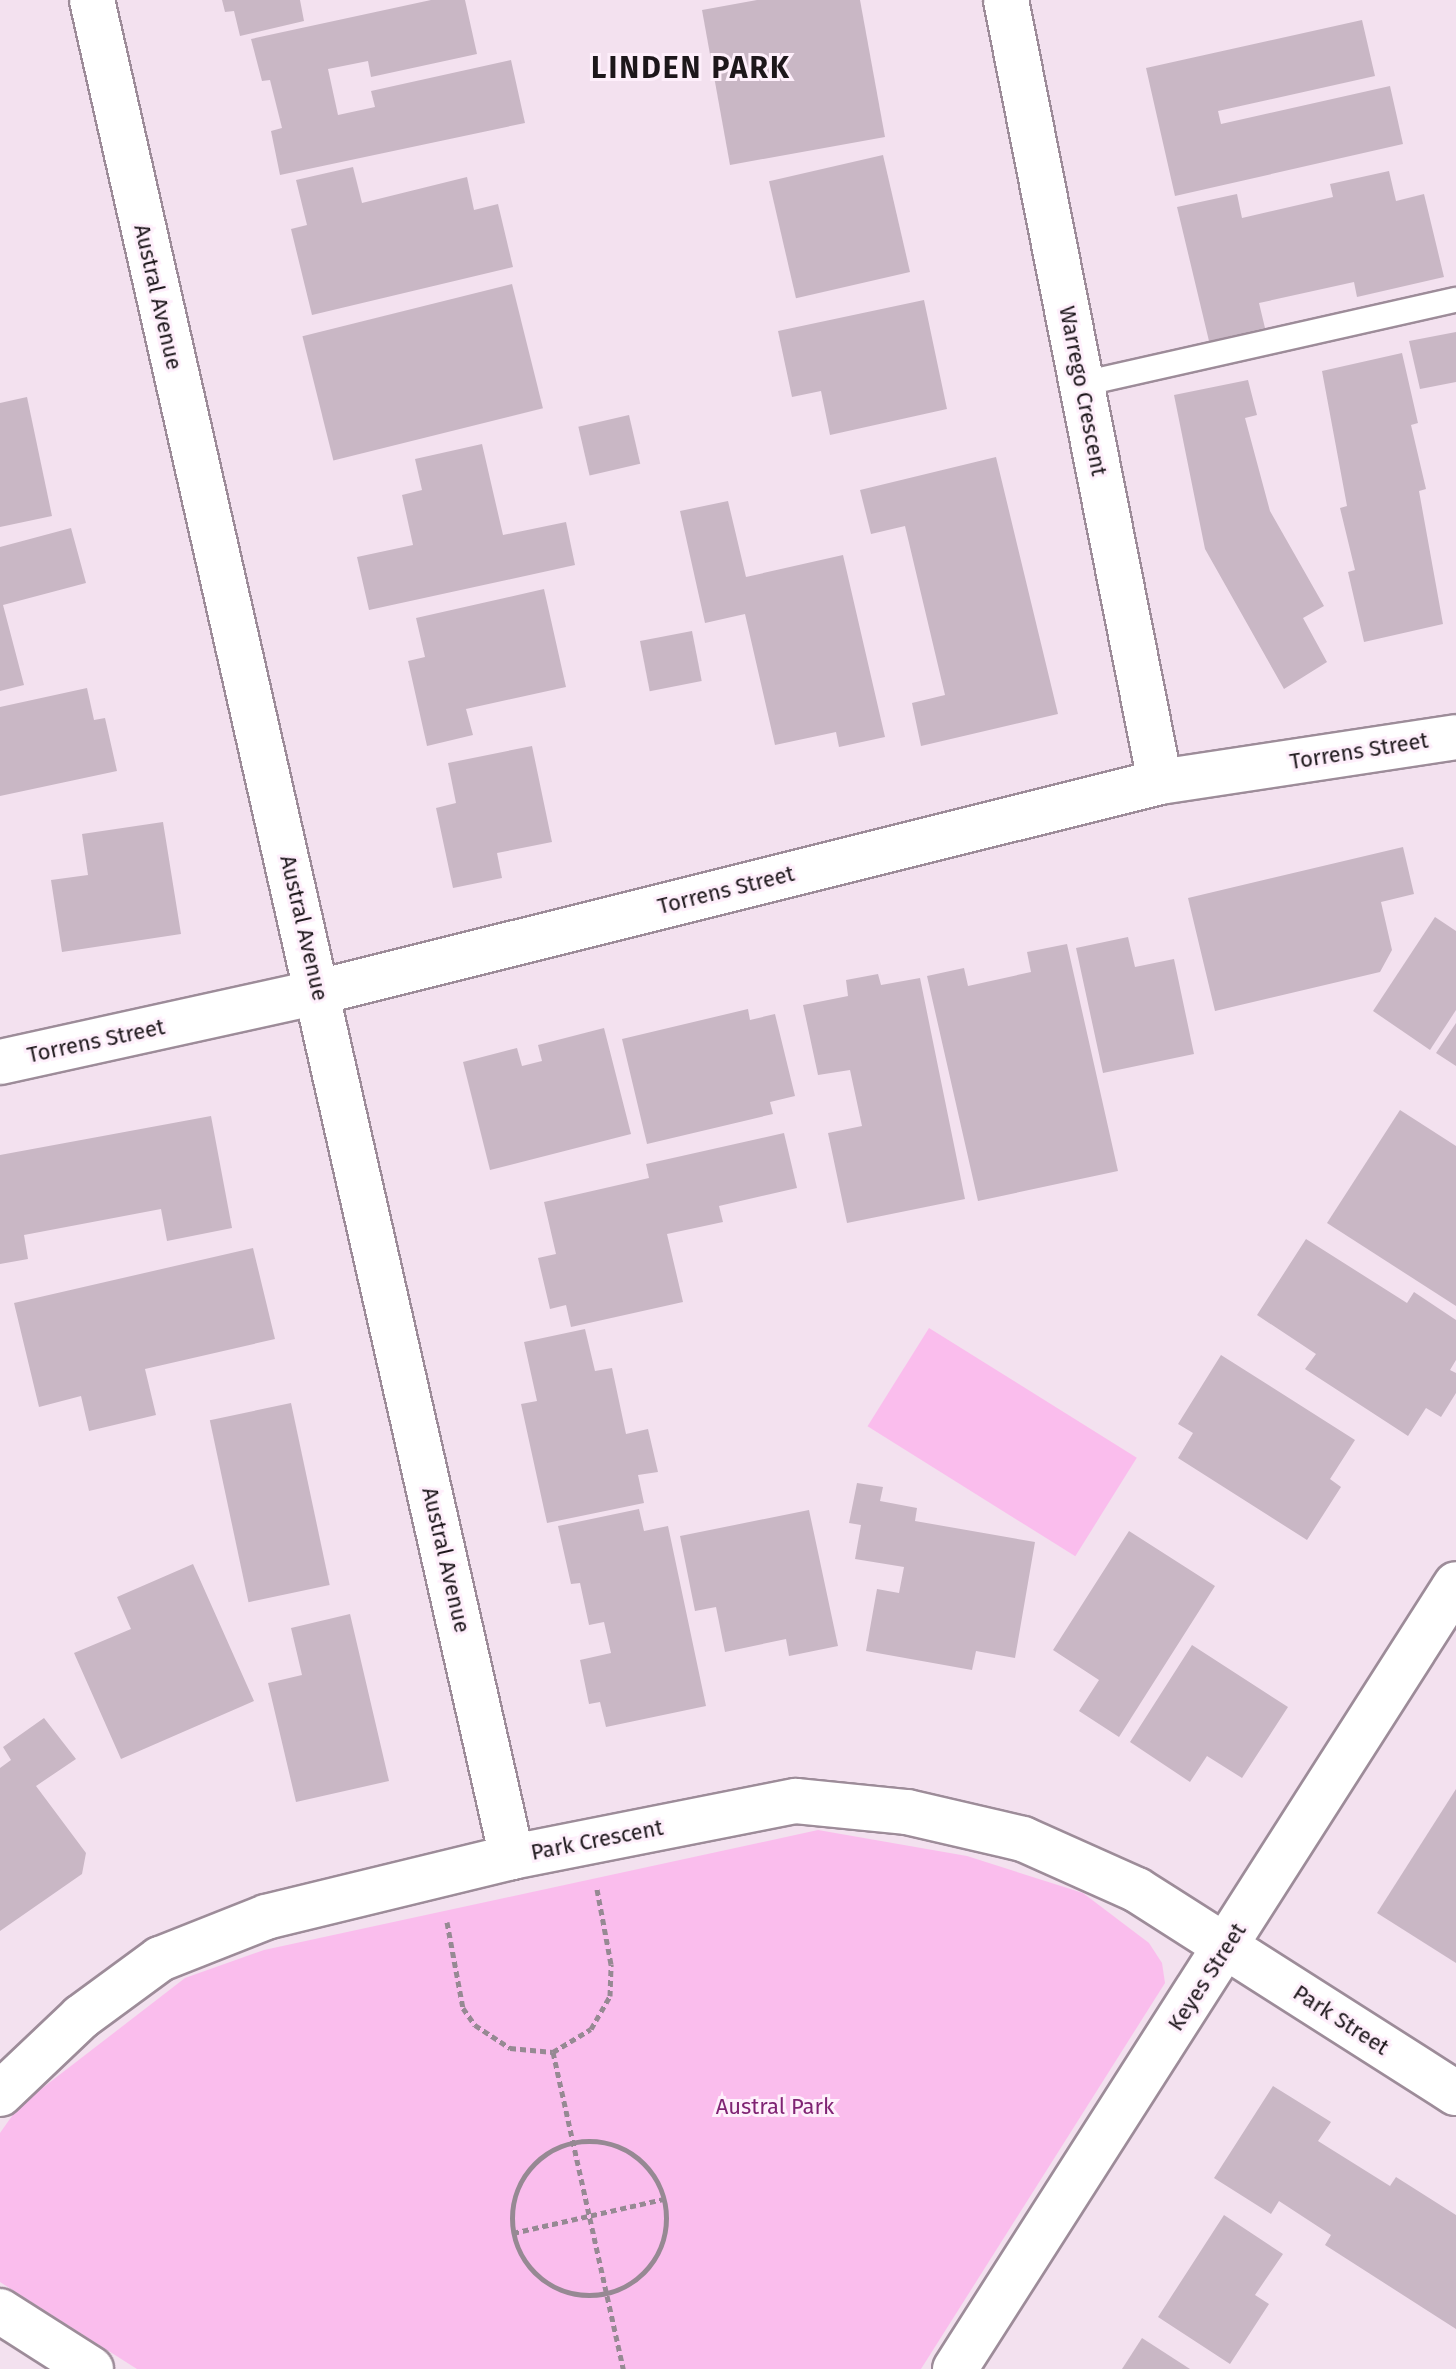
<!DOCTYPE html>
<style>
body{margin:0}
#map{position:relative;width:1456px;height:2369px;overflow:hidden;background:#f3e1ef;font-family:"Fira Sans",sans-serif}
div>[style]{position:absolute}
[style*='--x']{left:calc(var(--x)*1px);top:calc(var(--y)*1px);width:calc(var(--w)*1px);rotate:calc(var(--a)*1deg)}
.green>*{inset:0;background:#fabded;transform-origin:0 0}
.building>*{inset:0;background:#c9b7c5;transform-origin:0 0}
.path>*{height:5px;margin-top:-2.5px;transform-origin:0;background:repeating-linear-gradient(90deg,#968993 0 6px,transparent 0 10px)}
.path>.ring{margin:-2.5px;padding:0;box-sizing:content-box;background:none;border:5px solid #968993;border-radius:50%}
.roads{filter:drop-shadow(2px 0 #9d8c99) drop-shadow(-2px 0 #9d8c99) drop-shadow(0 2px #9d8c99) drop-shadow(0 -2px #9d8c99)}
.service>*{height:24px;margin:-12px;padding:0 12px;transform-origin:12px;border-radius:12px;background:#fff}
.minor>*{height:44px;margin:-22px;padding:0 22px;transform-origin:22px;border-radius:22px;background:#fff}
span{translate:-50% -50%;white-space:nowrap;text-align:center;line-height:1.15;-webkit-text-stroke:6px #feeffb;paint-order:stroke}
.street-label{font-size:22px;color:#1d171b}
.park-label{font-size:22px;color:#7f2373}
.district-label{font-size:30px;color:#1d171b;font-weight:700;letter-spacing:2px}
</style>
<div id="map">
<div class="green">
<div style="left:929px;top:1328px;width:245px;height:116px;rotate:32deg"></div>
<div style="clip-path:polygon(818px 1830px,967px 1856px,1083px 1893px,1149px 1943px,1162px 1963px,1165px 1983px,921px 2369px,137px 2369px,0 2282px,0 2133px,19px 2106px,185px 1978px,264px 1950px)"></div>
</div>
<div class="building">
<div style="clip-path:polygon(222px 0,300px 0,304px 21px,240px 36px,234px 11px,225px 12px)"></div>
<div style="clip-path:polygon(431px 0,465px 0,477px 54px,371px 77px,368px 61px,328px 69px,338px 115px,375px 107px,371px 91px,511px 60px,525px 123px,280px 175px,271px 131px,282px 128px,270px 80px,262px 81px,251px 39px)"></div>
<div style="clip-path:polygon(757px 0,860px 0,885px 137px,730px 165px,702px 10px)"></div>
<div style="clip-path:polygon(1362px 20px,1375px 76px,1218px 111px,1221px 124px,1390px 86px,1403px 144px,1175px 196px,1146px 68px)"></div>
<div style="left:883px;top:155px;width:120px;height:117px;rotate:77deg"></div>
<div style="clip-path:polygon(353px 167px,362px 203px,467px 177px,474px 210px,498px 204px,513px 267px,312px 315px,291px 229px,307px 225px,296px 180px)"></div>
<div style="clip-path:polygon(1389px 171px,1396px 201px,1424px 194px,1444px 277px,1357px 297px,1354px 282px,1259px 303px,1265px 328px,1209px 341px,1177px 207px,1237px 194px,1242px 218px,1333px 197px,1330px 184px)"></div>
<div style="left:512px;top:284px;width:128px;height:216px;rotate:76deg"></div>
<div style="clip-path:polygon(924px 300px,947px 409px,830px 435px,821px 391px,792px 397px,778px 331px)"></div>
<div style="clip-path:polygon(1456px 332px,1456px 382px,1420px 389px,1409px 341px)"></div>
<div style="clip-path:polygon(1402px 353px,1418px 423px,1411px 425px,1426px 489px,1419px 491px,1443px 624px,1364px 642px,1348px 572px,1355px 570px,1340px 508px,1347px 506px,1322px 371px)"></div>
<div style="clip-path:polygon(1248px 380px,1257px 415px,1245px 418px,1270px 511px,1324px 606px,1303px 618px,1327px 662px,1284px 689px,1205px 549px,1174px 395px)"></div>
<div style="clip-path:polygon(27px 397px,52px 516px,0 527px,0 403px)"></div>
<div style="left:629px;top:415px;width:50px;height:52px;rotate:77deg"></div>
<div style="clip-path:polygon(482px 444px,503px 535px,566px 522px,575px 565px,369px 610px,357px 557px,413px 545px,402px 495px,422px 490px,415px 459px)"></div>
<div style="clip-path:polygon(996px 457px,1058px 714px,921px 746px,912px 703px,945px 695px,905px 526px,871px 534px,860px 490px)"></div>
<div style="clip-path:polygon(728px 501px,746px 577px,843px 555px,885px 737px,839px 747px,836px 732px,775px 745px,745px 614px,705px 623px,680px 511px)"></div>
<div style="clip-path:polygon(71px 528px,86px 583px,3px 605px,24px 685px,0 691px,0 547px)"></div>
<div style="clip-path:polygon(544px 589px,566px 687px,466px 709px,473px 735px,427px 746px,408px 661px,425px 657px,416px 618px)"></div>
<div style="left:692px;top:631px;width:51px;height:53px;rotate:79deg"></div>
<div style="clip-path:polygon(87px 688px,94px 720px,105px 718px,117px 771px,0 796px,0 707px)"></div>
<div style="clip-path:polygon(532px 746px,552px 842px,497px 853px,502px 878px,453px 888px,436px 808px,456px 803px,448px 763px)"></div>
<div style="clip-path:polygon(163px 822px,181px 934px,62px 952px,51px 880px,88px 875px,82px 834px)"></div>
<div style="clip-path:polygon(1403px 847px,1414px 894px,1381px 902px,1392px 950px,1380px 972px,1215px 1011px,1188px 898px)"></div>
<div style="clip-path:polygon(1435px 917px,1456px 931px,1456px 1010px,1430px 1050px,1373px 1011px)"></div>
<div style="clip-path:polygon(1128px 937px,1135px 967px,1174px 959px,1194px 1054px,1103px 1073px,1076px 948px)"></div>
<div style="clip-path:polygon(1067px 944px,1118px 1171px,978px 1201px,927px 976px,964px 968px,968px 986px,1031px 972px,1027px 952px)"></div>
<div style="clip-path:polygon(878px 974px,881px 985px,920px 978px,965px 1199px,847px 1223px,828px 1133px,862px 1126px,850px 1070px,818px 1075px,803px 1005px,848px 996px,846px 980px)"></div>
<div style="clip-path:polygon(748px 1009px,750px 1020px,775px 1014px,795px 1096px,770px 1102px,773px 1114px,647px 1144px,622px 1039px)"></div>
<div style="clip-path:polygon(1456px 1023px,1456px 1066px,1436px 1053px)"></div>
<div style="clip-path:polygon(604px 1028px,631px 1134px,490px 1170px,463px 1062px,517px 1048px,522px 1066px,542px 1061px,538px 1045px)"></div>
<div style="clip-path:polygon(1400px 1110px,1456px 1146px,1456px 1306px,1327px 1223px)"></div>
<div style="clip-path:polygon(211px 1116px,232px 1228px,167px 1241px,161px 1209px,24px 1235px,28px 1259px,0 1264px,0 1155px)"></div>
<div style="clip-path:polygon(784px 1133px,797px 1188px,719px 1206px,723px 1222px,667px 1234px,683px 1302px,571px 1327px,566px 1305px,550px 1309px,538px 1258px,556px 1254px,544px 1202px,649px 1178px,646px 1164px)"></div>
<div style="clip-path:polygon(1306px 1239px,1407px 1303px,1414px 1292px,1456px 1320px,1456px 1360px,1450px 1370px,1456px 1373px,1456px 1393px,1441px 1417px,1426px 1408px,1408px 1436px,1305px 1369px,1316px 1354px,1257px 1315px)"></div>
<div style="clip-path:polygon(253px 1248px,275px 1339px,145px 1369px,156px 1415px,89px 1431px,81px 1396px,39px 1407px,14px 1303px)"></div>
<div style="clip-path:polygon(585px 1329px,595px 1371px,612px 1368px,626px 1434px,648px 1429px,658px 1472px,638px 1475px,644px 1503px,547px 1523px,521px 1404px,537px 1401px,524px 1342px)"></div>
<div style="clip-path:polygon(1221px 1355px,1355px 1440px,1330px 1479px,1341px 1487px,1307px 1540px,1178px 1458px,1193px 1433px,1178px 1424px)"></div>
<div style="left:291px;top:1403px;width:186px;height:83px;rotate:78deg"></div>
<div style="clip-path:polygon(857px 1483px,883px 1487px,880px 1501px,917px 1508px,915px 1521px,1035px 1542px,1015px 1658px,976px 1651px,972px 1670px,866px 1651px,877px 1589px,899px 1593px,904px 1567px,855px 1559px,861px 1525px,849px 1523px)"></div>
<div style="clip-path:polygon(639px 1509px,644px 1531px,668px 1526px,706px 1706px,606px 1727px,600px 1702px,589px 1704px,580px 1660px,611px 1653px,604px 1622px,589px 1625px,580px 1583px,571px 1584px,558px 1526px)"></div>
<div style="clip-path:polygon(809px 1510px,838px 1646px,789px 1656px,786px 1639px,725px 1652px,716px 1607px,695px 1611px,680px 1536px)"></div>
<div style="clip-path:polygon(1129px 1531px,1215px 1586px,1119px 1737px,1079px 1711px,1099px 1680px,1053px 1650px)"></div>
<div style="clip-path:polygon(193px 1564px,254px 1701px,121px 1759px,74px 1653px,131px 1629px,117px 1597px)"></div>
<div style="clip-path:polygon(350px 1614px,389px 1781px,296px 1802px,268px 1683px,302px 1675px,291px 1628px)"></div>
<div style="clip-path:polygon(1192px 1645px,1288px 1707px,1242px 1778px,1207px 1756px,1190px 1782px,1130px 1742px)"></div>
<div style="clip-path:polygon(44px 1718px,76px 1759px,36px 1786px,86px 1853px,82px 1874px,0 1931px,0 1768px,11px 1760px,3px 1747px)"></div>
<div style="clip-path:polygon(1456px 1789px,1456px 1963px,1377px 1913px)"></div>
<div style="clip-path:polygon(1273px 2086px,1331px 2122px,1318px 2141px,1390px 2186px,1396px 2177px,1456px 2215px,1456px 2329px,1325px 2245px,1331px 2235px,1279px 2201px,1271px 2214px,1214px 2178px)"></div>
<div style="clip-path:polygon(1224px 2215px,1283px 2254px,1255px 2295px,1269px 2304px,1230px 2364px,1158px 2317px)"></div>
<div style="clip-path:polygon(1142px 2338px,1190px 2369px,1122px 2369px)"></div>
</div>
<div class="path">
<div style="--x:447;--y:1922;--w:87;--a:79.5"></div>
<div style="--x:463;--y:2008;--w:21;--a:55"></div>
<div style="--x:475;--y:2025;--w:42;--a:33.3"></div>
<div style="--x:510;--y:2048;--w:43;--a:5.3"></div>
<div style="--x:553;--y:2052;--w:44;--a:-31.2"></div>
<div style="--x:591;--y:2029;--w:38;--a:-60"></div>
<div style="--x:610;--y:1996;--w:32;--a:-88"></div>
<div style="--x:611;--y:1964;--w:76;--a:-100.6"></div>
<div style="--x:553;--y:2052;--w:325;--a:77.5"></div>
<div class="ring" style="left:512px;top:2141px;width:149px;height:149px"></div>
<div style="--x:513;--y:2233;--w:155;--a:-12.7"></div>
</div>
<div class="roads">
<div class="service">
<div style="--x:1082;--y:384;--w:383;--a:-12.7"></div>
</div>
<div class="minor">
<div style="--x:92;--y:0;--w:1904;--a:77.26"></div>
<div style="--x:1006;--y:0;--w:797;--a:78.86"></div>
<div style="--x:0;--y:1062;--w:327;--a:-12.4"></div>
<div style="--x:319;--y:992;--w:867;--a:-14.02"></div>
<div style="--x:1160;--y:782;--w:299;--a:-8.6"></div>
<div style="--x:0;--y:2094;--w:112;--a:-43.5"></div>
<div style="--x:81;--y:2017;--w:98;--a:-36.3"></div>
<div style="--x:160;--y:1959;--w:114;--a:-21.6"></div>
<div style="--x:266;--y:1917;--w:253;--a:-13.7"></div>
<div style="--x:512;--y:1857;--w:289;--a:-11.2"></div>
<div style="--x:796;--y:1801;--w:112;--a:5.7"></div>
<div style="--x:907;--y:1812;--w:119;--a:13.1"></div>
<div style="--x:1023;--y:1839;--w:125;--a:24.1"></div>
<div style="--x:1137;--y:1890;--w:378;--a:32.5"></div>
<div style="--x:0;--y:2311;--w:108;--a:32.5"></div>
<div style="--x:955;--y:2369;--w:931;--a:-57.45"></div>
</div>
</div>
<div class="street-label">
<span style="left:158px;top:297px;rotate:77deg">Austral Avenue</span>
<span style="left:1083px;top:391px;rotate:79deg">Warrego Crescent</span>
<span style="left:1359px;top:751px;rotate:-9deg">Torrens Street</span>
<span style="left:726px;top:890px;rotate:-14deg">Torrens Street</span>
<span style="left:304px;top:928px;rotate:77deg">Austral Avenue</span>
<span style="left:96px;top:1041px;rotate:-12deg">Torrens Street</span>
<span style="left:446px;top:1560px;rotate:77deg">Austral Avenue</span>
<span style="left:597px;top:1840px;rotate:-11deg">Park Crescent</span>
<span style="left:1207px;top:1977px;rotate:-57deg">Keyes Street</span>
<span style="left:1341px;top:2020px;rotate:33deg">Park Street</span>
</div>
<div class="park-label">
<span style="left:775px;top:2107px">Austral Park</span>
</div>
<div class="district-label">
<span style="left:691px;top:68px">LINDEN PARK</span>
</div>
</div>
